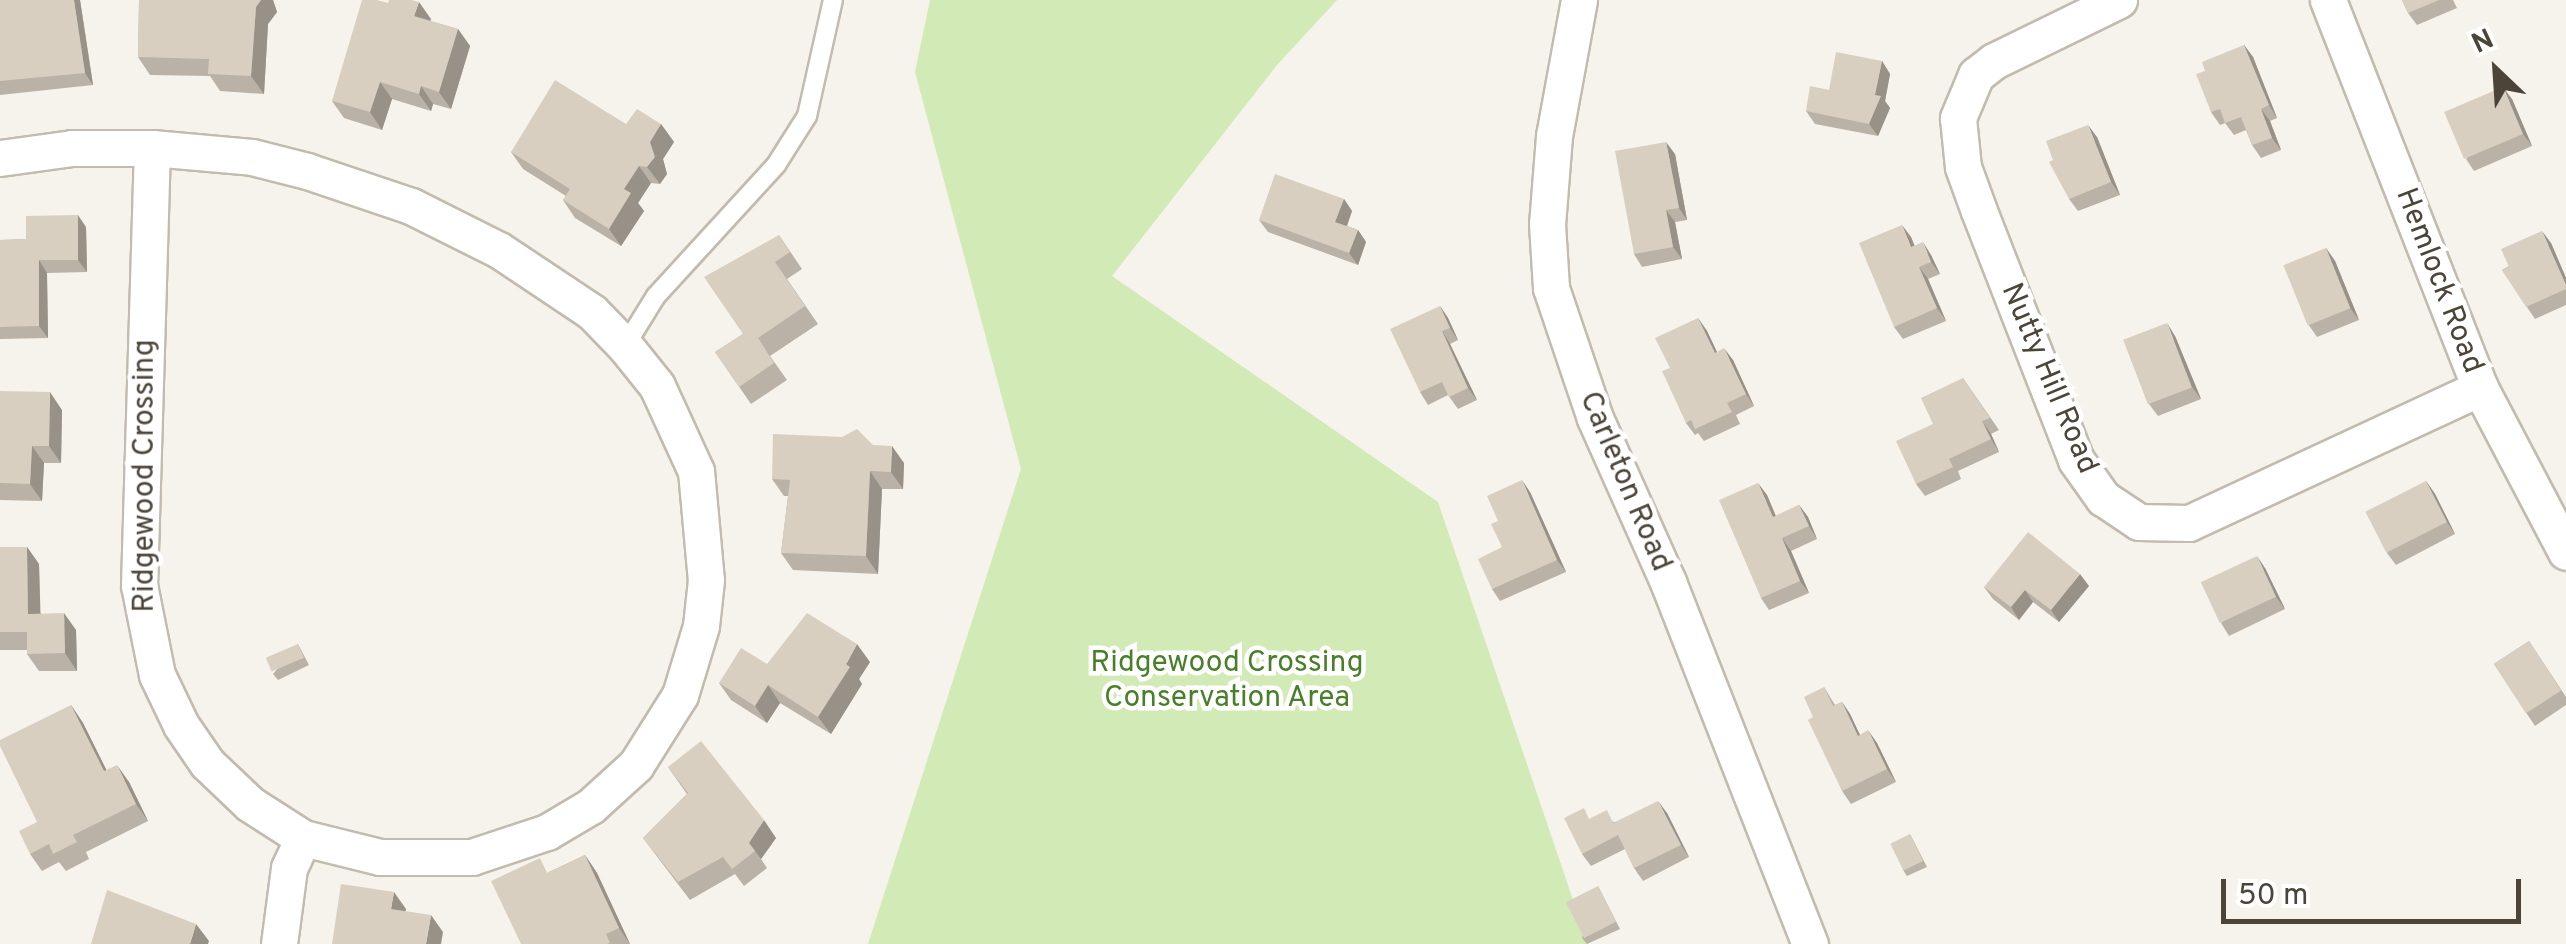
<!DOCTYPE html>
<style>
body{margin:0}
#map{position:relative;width:2566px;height:944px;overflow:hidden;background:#f6f3ec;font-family:Overpass,sans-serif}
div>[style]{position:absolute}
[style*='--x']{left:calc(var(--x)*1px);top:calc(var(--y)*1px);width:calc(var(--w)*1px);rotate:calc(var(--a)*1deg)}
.green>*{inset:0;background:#d2eab5}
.roads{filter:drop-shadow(2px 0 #c2bbae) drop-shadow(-2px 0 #c2bbae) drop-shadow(0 2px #c2bbae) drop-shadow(0 -2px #c2bbae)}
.lane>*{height:18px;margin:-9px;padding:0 9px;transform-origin:9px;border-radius:9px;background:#fff}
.street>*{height:35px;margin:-17.5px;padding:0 17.5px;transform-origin:17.5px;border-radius:17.5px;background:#fff}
.wall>*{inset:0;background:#bab2a6}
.shaded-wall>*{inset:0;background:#979187}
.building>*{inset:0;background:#d8cfc1;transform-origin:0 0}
span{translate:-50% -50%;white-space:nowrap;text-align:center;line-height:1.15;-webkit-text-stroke:9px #fff;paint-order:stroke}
.street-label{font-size:30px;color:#4b4439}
.park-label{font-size:30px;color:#4a7f2a}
.north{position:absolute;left:2446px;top:20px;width:100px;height:100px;-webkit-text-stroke:8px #fff;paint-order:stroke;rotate:335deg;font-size:28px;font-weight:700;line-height:40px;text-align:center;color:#4b4439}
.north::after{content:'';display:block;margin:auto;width:35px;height:45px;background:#4b4439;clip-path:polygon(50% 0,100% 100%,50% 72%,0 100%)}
.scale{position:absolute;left:2221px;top:879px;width:300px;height:45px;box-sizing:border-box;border:5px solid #4b4439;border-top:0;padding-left:12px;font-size:30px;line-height:35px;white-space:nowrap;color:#4b4439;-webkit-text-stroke:8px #fff;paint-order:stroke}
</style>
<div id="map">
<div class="green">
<div style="clip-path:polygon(930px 0,1337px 0,1277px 65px,1112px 276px,1438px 502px,1588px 944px,868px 944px,1021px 469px,915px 72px)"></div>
</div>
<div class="roads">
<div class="lane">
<div style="--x:625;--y:346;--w:59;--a:-58.2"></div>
<div style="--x:656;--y:296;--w:178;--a:-47.5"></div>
<div style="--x:776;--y:165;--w:58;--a:-57.7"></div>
<div style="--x:807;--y:116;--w:119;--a:-77.4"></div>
</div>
<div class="street">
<div style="--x:1579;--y:0;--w:138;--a:100.4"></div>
<div style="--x:1554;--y:136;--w:88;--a:94.5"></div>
<div style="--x:1547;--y:224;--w:64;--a:86.4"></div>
<div style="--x:1551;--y:288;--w:137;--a:71.3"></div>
<div style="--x:1595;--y:418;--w:180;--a:66"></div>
<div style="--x:1668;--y:582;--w:389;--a:68.6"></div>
<div style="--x:2119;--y:0;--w:139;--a:154"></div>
<div style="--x:1994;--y:61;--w:23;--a:142"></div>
<div style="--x:1976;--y:75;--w:47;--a:112.7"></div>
<div style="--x:1958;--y:118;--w:49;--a:84.2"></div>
<div style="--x:1963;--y:167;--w:47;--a:70"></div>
<div style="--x:1979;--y:211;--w:267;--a:68.7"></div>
<div style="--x:2076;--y:460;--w:47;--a:54.6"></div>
<div style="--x:2103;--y:498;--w:43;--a:33.7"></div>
<div style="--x:2139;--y:522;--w:50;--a:1.1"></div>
<div style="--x:2189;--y:523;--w:321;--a:-24.9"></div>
<div style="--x:2328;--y:0;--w:417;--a:68.6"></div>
<div style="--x:2480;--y:388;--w:185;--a:62.3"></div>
<div style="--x:0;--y:158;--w:73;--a:-7.9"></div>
<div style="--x:72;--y:148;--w:80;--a:0"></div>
<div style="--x:152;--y:148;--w:100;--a:5.1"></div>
<div style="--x:252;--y:157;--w:57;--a:14.3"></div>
<div style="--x:307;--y:171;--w:110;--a:18.6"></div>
<div style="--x:411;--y:206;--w:98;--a:26.6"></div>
<div style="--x:499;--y:250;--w:112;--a:33.7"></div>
<div style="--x:592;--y:312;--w:47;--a:45.9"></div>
<div style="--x:625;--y:346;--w:51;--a:51.3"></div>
<div style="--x:657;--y:386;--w:94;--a:65.4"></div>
<div style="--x:696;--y:471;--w:109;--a:84.8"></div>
<div style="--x:706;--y:580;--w:46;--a:96.2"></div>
<div style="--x:701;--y:626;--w:72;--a:106.9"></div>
<div style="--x:680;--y:695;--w:83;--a:122.2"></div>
<div style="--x:636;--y:765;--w:61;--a:137.7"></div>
<div style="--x:591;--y:806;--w:51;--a:149.4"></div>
<div style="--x:547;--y:832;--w:79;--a:161.6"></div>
<div style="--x:472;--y:857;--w:92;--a:180"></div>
<div style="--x:380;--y:857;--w:79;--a:-166.1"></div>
<div style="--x:303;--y:838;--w:63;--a:-147.3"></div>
<div style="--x:250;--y:804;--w:59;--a:-136.4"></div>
<div style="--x:207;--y:763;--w:46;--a:-124.4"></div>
<div style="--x:181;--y:725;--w:55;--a:-115.6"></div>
<div style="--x:157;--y:675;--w:92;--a:-101.3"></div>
<div style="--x:139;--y:585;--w:437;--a:-88.3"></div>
<div style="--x:279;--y:944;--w:77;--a:-82.5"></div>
<div style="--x:289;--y:868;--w:33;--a:-65"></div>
</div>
</div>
<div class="wall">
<div style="clip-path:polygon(0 0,80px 0,93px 85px,0 95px)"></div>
<div style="clip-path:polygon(139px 0,273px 0,277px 12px,268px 24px,264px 94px,220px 91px,210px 76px,150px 75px,138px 57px)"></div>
<div style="clip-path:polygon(2402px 0,2453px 0,2457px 8px,2417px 25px,2408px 13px)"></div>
<div style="clip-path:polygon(431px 19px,430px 21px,458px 29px,470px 46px,451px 109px,433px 104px,431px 111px,392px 99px,382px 130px,344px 118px,332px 101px)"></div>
<div style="clip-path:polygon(2244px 45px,2253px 57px,2277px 118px,2270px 121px,2281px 150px,2261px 158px,2252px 145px,2246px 130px,2234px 135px,2225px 123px,2220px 125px,2211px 112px,2205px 71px)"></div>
<div style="clip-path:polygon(1882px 61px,1890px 74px,1885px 101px,1890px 108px,1878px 136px,1815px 124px,1806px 111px,1829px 90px)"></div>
<div style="clip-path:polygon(2512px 99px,2532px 146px,2474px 171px,2466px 159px)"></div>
<div style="clip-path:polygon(626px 124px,661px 124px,674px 142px,663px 159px,667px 174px,660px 184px,651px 183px,638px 203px,644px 211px,621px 246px,575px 218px,563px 200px,566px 196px,523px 169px,511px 152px)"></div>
<div style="clip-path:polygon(2097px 137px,2120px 195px,2078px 211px,2069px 199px)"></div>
<div style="clip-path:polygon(1675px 154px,1687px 220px,1675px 222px,1682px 259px,1642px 267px,1634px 254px)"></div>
<div style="clip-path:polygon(1344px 199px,1352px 211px,1347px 226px,1358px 230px,1366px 242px,1358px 265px,1268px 232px,1259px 220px)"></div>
<div style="clip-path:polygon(86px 227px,87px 272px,47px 273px,48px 338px,0 339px,0 240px,26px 239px)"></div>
<div style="clip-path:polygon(779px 235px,802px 269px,787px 279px,818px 324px,770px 356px,787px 380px,751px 404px,715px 352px,743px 334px)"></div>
<div style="clip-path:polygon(1911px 237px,1914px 246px,1931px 255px,1940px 274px,1928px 279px,1946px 321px,1903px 339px,1894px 327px)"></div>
<div style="clip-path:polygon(2551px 243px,2566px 278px,2566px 305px,2535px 319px,2502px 270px)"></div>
<div style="clip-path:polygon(2326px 248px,2335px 261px,2359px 320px,2317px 337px,2308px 324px)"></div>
<div style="clip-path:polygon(1440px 306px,1448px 318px,1458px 340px,1450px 344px,1477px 400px,1458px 409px,1448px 395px,1428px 405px,1420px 392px)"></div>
<div style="clip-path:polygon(1698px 318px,1707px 331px,1717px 352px,1733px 360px,1754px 406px,1736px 415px,1740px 424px,1704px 441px,1698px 433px,1695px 435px,1686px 423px)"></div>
<div style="clip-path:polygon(2175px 336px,2201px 399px,2158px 416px,2149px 404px)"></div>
<div style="clip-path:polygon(1963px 378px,1999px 430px,1991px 434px,1999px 452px,1958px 471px,1961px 479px,1925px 496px,1916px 484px,1933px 424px)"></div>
<div style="clip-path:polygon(0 391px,62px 410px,61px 463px,44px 463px,42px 501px,0 500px)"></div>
<div style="clip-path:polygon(873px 445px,904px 463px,903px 489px,882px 489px,878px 574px,793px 570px,781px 553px,788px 496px,784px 496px,772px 479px)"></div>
<div style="clip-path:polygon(2426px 481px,2435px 494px,2455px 534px,2396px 565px,2387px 553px)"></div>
<div style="clip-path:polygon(1530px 492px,1566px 572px,1500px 601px,1492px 589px,1502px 547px,1498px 521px)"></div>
<div style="clip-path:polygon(1767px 495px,1776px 516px,1799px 505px,1808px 517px,1817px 539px,1791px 551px,1809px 593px,1769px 610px,1761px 598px)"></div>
<div style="clip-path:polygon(0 547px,27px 547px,39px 564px,40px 613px,76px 630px,77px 671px,39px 671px,27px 654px,27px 650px,0 650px)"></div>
<div style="clip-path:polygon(2265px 568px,2285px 609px,2229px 636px,2221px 623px)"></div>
<div style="clip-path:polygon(2089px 586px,2059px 622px,2033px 602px,2019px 620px,1993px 599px,1984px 587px)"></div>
<div style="clip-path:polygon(2529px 641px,2566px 697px,2566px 705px,2535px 726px,2494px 664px)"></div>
<div style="clip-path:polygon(298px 644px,309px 665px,278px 680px,273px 674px)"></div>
<div style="clip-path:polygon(870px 662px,859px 679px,862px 684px,831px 734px,780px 703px,767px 723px,731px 700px,719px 683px,767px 664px)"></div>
<div style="clip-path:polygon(1824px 687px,1835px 705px,1842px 702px,1850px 714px,1860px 735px,1877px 743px,1896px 782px,1851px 804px,1842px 791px,1813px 717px)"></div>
<div style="clip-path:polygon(71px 705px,83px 723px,106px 770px,129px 782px,148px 821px,86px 852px,89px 859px,66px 871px,59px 862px,42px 871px,30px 854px,37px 822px)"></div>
<div style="clip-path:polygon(668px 767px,776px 838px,761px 859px,767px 868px,744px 886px,735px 874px,690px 900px,643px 838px,687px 794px)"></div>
<div style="clip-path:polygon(1667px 813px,1689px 857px,1643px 881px,1634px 868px,1625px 849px,1591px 866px,1582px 854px,1591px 818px,1615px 822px)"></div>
<div style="clip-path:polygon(1910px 834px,1927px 867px,1907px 876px,1903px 870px)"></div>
<div style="clip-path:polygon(585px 855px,597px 873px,630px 944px,521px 944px,549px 872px)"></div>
<div style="clip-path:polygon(1598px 886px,1620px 929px,1587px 944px,1582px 938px)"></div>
</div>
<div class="shaded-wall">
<div style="clip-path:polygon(74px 0,80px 0,93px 85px,85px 73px)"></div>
<div style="clip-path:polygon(261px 0,273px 0,277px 12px,268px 24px,264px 94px,251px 76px,256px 7px)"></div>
<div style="clip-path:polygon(419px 2px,431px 19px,426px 33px,414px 16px)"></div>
<div style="clip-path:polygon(458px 29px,470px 46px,451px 109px,439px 92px)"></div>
<div style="clip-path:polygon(2244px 45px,2253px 57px,2277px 118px,2269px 105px)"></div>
<div style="clip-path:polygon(1882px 61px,1890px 74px,1885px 101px,1890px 108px,1878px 136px,1869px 124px)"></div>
<div style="clip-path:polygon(380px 82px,392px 99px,382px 130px,370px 112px)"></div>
<div style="clip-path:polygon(421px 86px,433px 104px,431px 111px,419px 94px)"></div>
<div style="clip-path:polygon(2503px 87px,2512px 99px,2532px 146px,2523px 134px)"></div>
<div style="clip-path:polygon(2261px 109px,2270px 121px,2281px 150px,2272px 138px)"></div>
<div style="clip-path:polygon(661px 124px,674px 142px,663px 159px,667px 174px,660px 184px,647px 167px,650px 142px)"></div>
<div style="clip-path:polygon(2088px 125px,2097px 137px,2120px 195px,2111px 182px)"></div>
<div style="clip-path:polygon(1666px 142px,1675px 154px,1687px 220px,1679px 208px)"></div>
<div style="clip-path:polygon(639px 166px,651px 183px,638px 203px,644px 211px,621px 246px,609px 229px,624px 189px)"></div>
<div style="clip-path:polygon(1344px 199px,1352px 211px,1344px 234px,1335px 222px)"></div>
<div style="clip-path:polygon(1666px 210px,1675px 222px,1682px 259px,1673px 247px)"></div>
<div style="clip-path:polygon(78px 215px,86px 227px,87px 272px,78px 260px)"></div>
<div style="clip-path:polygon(1902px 225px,1911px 237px,1920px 259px,1911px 247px)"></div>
<div style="clip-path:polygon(1358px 230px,1366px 242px,1358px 265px,1349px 253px)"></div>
<div style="clip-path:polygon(2542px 231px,2551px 243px,2566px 278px,2566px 285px)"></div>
<div style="clip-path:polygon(1923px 242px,1931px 255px,1940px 274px,1931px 262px)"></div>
<div style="clip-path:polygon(2326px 248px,2335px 261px,2359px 320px,2350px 308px)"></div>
<div style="clip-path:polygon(39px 260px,47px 273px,48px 338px,39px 326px)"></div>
<div style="clip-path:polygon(1919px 267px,1928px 279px,1946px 321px,1937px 308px)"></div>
<div style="clip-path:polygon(1440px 306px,1448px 318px,1458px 340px,1450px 328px)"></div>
<div style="clip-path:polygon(1698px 318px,1707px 331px,1723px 365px,1715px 353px)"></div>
<div style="clip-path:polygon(2167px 323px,2175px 336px,2201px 399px,2192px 387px)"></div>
<div style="clip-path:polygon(1442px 331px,1450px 344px,1477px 400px,1468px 388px)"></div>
<div style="clip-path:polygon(1724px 348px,1733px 360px,1754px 406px,1746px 394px)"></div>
<div style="clip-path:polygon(50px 392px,62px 410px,61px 463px,49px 446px)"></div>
<div style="clip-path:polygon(1982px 421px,1991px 434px,1999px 452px,1991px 439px)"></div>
<div style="clip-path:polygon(32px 446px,44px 463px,42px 501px,30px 484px)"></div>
<div style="clip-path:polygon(892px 446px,904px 463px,903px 489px,891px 472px)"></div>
<div style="clip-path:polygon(870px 471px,882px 489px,878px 574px,866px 556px)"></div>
<div style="clip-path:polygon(1522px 480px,1530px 492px,1566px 572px,1557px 560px)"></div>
<div style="clip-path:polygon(2426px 481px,2435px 494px,2455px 534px,2447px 522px)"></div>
<div style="clip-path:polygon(1758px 483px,1767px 495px,1781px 529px,1773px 517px)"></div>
<div style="clip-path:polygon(1799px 505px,1808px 517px,1817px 539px,1809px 526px)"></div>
<div style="clip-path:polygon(1782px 538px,1791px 551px,1809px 593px,1800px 581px)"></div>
<div style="clip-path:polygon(27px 547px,39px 564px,41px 631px,28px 614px)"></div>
<div style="clip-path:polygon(2257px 556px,2265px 568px,2285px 609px,2276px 597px)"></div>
<div style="clip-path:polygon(2080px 574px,2089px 586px,2059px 622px,2051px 610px)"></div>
<div style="clip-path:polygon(2025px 590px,2033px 602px,2019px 620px,2011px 607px)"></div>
<div style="clip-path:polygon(64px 613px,76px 630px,77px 671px,65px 653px)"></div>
<div style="clip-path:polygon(857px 644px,870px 662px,859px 679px,862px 684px,831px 734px,818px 717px)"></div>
<div style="clip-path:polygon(768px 685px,780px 703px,767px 723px,755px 706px)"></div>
<div style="clip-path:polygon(1842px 702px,1850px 714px,1866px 748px,1858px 736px)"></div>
<div style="clip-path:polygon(71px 705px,83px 723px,116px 789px,104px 771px)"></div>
<div style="clip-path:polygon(1868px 730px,1877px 743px,1896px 782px,1887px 769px)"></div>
<div style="clip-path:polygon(117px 765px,129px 782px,148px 821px,136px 804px)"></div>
<div style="clip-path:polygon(1658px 801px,1667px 813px,1689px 857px,1681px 845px)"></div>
<div style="clip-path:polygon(764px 820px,776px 838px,761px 859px,749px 843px)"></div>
<div style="clip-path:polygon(585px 855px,597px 873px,630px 944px,619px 928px)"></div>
<div style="clip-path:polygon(394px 892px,406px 909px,403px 926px,391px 909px)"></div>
<div style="clip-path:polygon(431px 915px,443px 932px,441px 944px,426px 944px)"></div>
<div style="clip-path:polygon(196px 924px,209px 941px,208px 944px,190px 944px)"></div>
</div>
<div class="building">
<div style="clip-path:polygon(0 0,74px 0,85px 73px,0 81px)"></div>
<div style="clip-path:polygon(139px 0,261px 0,256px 7px,251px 76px,208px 74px,209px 59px,138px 57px)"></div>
<div style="clip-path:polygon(362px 0,377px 0,388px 3px,389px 0,411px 0,419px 2px,414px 16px,458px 29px,439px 92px,421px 86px,419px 94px,380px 82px,370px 112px,332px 101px)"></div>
<div style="clip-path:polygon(2402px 0,2439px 0,2408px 13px)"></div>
<div style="clip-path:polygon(2244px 45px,2269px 105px,2261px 109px,2272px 138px,2252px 145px,2241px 117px,2225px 123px,2220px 109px,2211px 112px,2196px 74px,2205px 71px,2202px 62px)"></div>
<div style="clip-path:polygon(1836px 52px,1882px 61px,1875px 95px,1881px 96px,1869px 124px,1806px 111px,1810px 86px,1829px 90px)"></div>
<div style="clip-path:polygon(555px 80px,626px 124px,637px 109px,661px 124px,650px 142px,655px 157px,647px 167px,639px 166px,624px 189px,631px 193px,609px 229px,563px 200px,570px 189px,511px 152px)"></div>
<div style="left:2503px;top:87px;width:51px;height:64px;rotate:67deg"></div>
<div style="clip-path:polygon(2088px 125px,2111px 182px,2069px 199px,2049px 162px,2053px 160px,2046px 141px)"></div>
<div style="clip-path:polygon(1666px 142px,1679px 208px,1666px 210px,1673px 247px,1634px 254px,1615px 151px)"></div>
<div style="clip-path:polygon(1275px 174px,1344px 199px,1335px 222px,1358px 230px,1349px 253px,1259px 220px)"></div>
<div style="clip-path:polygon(78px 215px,78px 260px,39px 260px,39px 326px,0 327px,0 240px,26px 239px,26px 216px)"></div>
<div style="clip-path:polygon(1902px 225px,1911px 247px,1923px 242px,1931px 262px,1919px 267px,1937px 308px,1894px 327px,1859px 243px)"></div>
<div style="clip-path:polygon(2542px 231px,2566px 285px,2566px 289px,2526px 307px,2502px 270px,2509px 267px,2501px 249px)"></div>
<div style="clip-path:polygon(779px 235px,790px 252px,775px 262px,805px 306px,758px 338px,774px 363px,739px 387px,715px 352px,743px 334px,704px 277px)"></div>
<div style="left:2326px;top:248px;width:65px;height:46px;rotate:68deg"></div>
<div style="clip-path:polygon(1440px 306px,1450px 328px,1442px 331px,1468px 388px,1449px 397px,1442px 382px,1420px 392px,1390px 329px)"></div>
<div style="clip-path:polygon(1698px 318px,1715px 353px,1724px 348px,1746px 394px,1727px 403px,1732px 412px,1695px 429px,1691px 420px,1686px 423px,1662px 371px,1670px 368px,1655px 338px)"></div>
<div style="left:2167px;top:323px;width:69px;height:47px;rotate:69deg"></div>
<div style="clip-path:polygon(1963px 378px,1990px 418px,1982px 421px,1991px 439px,1949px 459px,1953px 467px,1916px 484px,1896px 441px,1933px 424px,1921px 398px)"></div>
<div style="clip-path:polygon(0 391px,50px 392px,49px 446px,32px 446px,30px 484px,0 483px)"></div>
<div style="clip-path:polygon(857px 429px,873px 445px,892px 446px,891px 472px,870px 471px,866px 556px,781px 553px,790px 480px,772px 479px,773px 434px,842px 437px)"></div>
<div style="clip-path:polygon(1522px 480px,1557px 560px,1492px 589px,1478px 559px,1502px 547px,1491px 524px,1498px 521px,1487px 496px)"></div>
<div style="left:2426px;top:481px;width:46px;height:68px;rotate:63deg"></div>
<div style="clip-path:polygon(1758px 483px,1773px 517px,1799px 505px,1809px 526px,1782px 538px,1800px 581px,1761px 598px,1719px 500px)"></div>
<div style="clip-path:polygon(2028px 532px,2080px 574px,2051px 610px,2025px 590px,2011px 607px,1984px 587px)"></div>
<div style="clip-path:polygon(0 547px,27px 547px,28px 614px,64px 613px,65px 653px,27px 654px,27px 632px,0 632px)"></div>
<div style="left:2257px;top:556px;width:45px;height:62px;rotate:65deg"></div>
<div style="clip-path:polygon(807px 613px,857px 644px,846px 664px,850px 667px,818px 717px,768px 685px,755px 706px,719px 683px,741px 648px,767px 664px)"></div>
<div style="left:2529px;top:641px;width:59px;height:42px;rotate:57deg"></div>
<div style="left:298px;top:644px;width:15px;height:35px;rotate:67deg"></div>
<div style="clip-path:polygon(1824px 687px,1833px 706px,1842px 702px,1858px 736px,1868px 730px,1887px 769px,1842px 791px,1808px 720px,1813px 717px,1804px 697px)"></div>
<div style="clip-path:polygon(71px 705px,104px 771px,117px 765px,136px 804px,73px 835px,77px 842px,53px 854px,49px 844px,30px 854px,19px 831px,37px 822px,0 746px,0 740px)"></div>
<div style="clip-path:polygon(701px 741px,764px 820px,749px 843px,755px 851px,732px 869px,723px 857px,678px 882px,643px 838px,688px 793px,668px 767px)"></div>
<div style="clip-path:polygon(1658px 801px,1681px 845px,1634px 868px,1618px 835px,1582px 854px,1564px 818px,1584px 808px,1589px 819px,1607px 810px,1613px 823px)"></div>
<div style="left:1910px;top:834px;width:30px;height:22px;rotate:64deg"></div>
<div style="clip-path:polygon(585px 855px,619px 928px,606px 934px,610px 943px,607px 944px,521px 944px,491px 881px,540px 858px,547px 873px)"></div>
<div style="clip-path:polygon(341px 884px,394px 892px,391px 909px,431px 915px,426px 944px,332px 944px)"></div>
<div style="left:1598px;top:886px;width:40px;height:36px;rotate:63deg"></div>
<div style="clip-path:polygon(107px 890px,196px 924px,190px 944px,91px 944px)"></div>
</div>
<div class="street-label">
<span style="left:2438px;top:281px;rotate:69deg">Hemlock Road</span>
<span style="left:2048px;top:379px;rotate:67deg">Nutty Hill Road</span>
<span style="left:146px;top:476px;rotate:-90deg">Ridgewood Crossing</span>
<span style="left:1624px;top:482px;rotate:67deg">Carleton Road</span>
</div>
<div class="park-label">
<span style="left:1227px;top:681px">Ridgewood Crossing<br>Conservation Area</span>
</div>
<div class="north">N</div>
<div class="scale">50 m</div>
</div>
